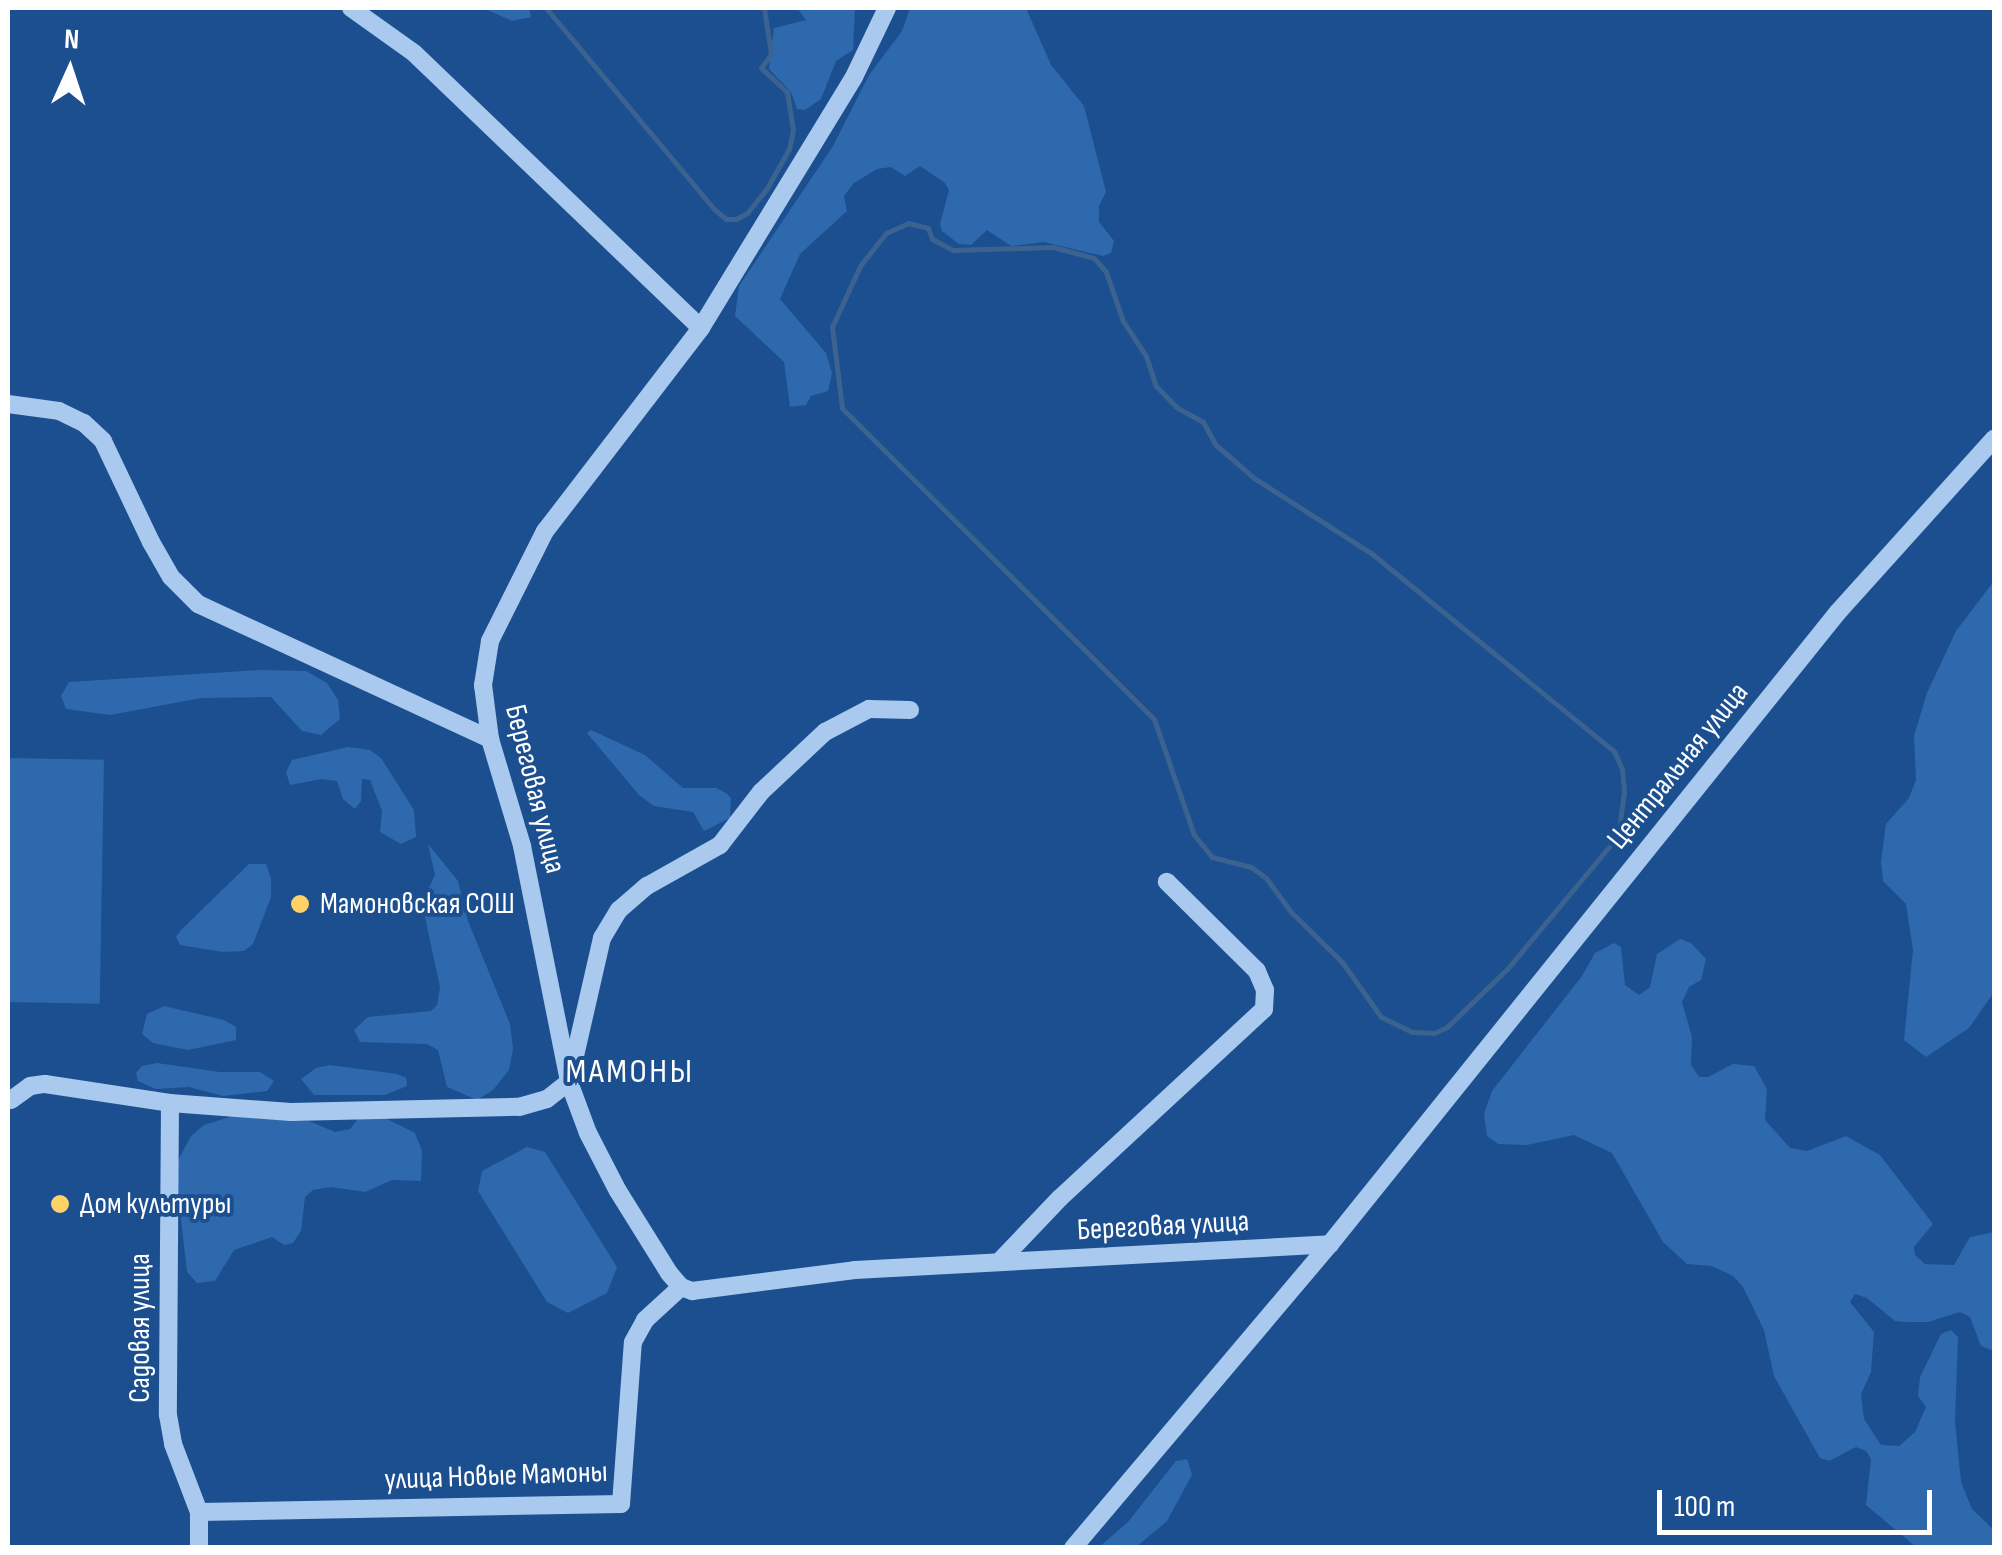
<!DOCTYPE html>
<meta charset="utf-8">
<style>
body{margin:0}
#map{position:relative;width:2002px;height:1555px;overflow:hidden;background:#1b4f8f;font-family:"Sofia Sans Condensed",sans-serif}
div>[style]{position:absolute}
[style*='--x']{left:calc(var(--x)*1px);top:calc(var(--y)*1px);width:calc(var(--w)*1px);rotate:calc(var(--a)*1deg)}
.green>*{inset:0;background:#2e69ad;transform-origin:0 0}
.stream>*{height:5px;margin:-2.5px;padding:0 2.5px;transform-origin:2.5px;border-radius:2.5px;background:#3c6290}
.minor>*{height:18px;margin:-9px;padding:0 9px;transform-origin:9px;border-radius:9px;background:#a9c9ee}
.dots>*{width:28px;height:28px;translate:-50% -50%;box-sizing:border-box;border:5px solid #1b4f8f;border-radius:50%}
span{translate:-50% -50%;white-space:nowrap;text-align:center;line-height:1.15;-webkit-text-stroke:8px #1b4f8f;paint-order:stroke}
.street-label{font-size:30px;color:#fff}
.poi-label{font-size:30px;color:#fff}
.left{translate:0 -50%;text-align:left}
.quarter-label{font-size:35px;color:#fff;letter-spacing:2.5px}
.frame{position:absolute;inset:0;border:10px solid #fff;pointer-events:none}
.north{position:absolute;left:20px;top:20px;width:100px;height:100px;-webkit-text-stroke:8px #1b4f8f;paint-order:stroke;rotate:3deg;font-size:28px;font-weight:700;line-height:40px;text-align:center;color:#fff}
.north::after{content:'';display:block;margin:auto;width:35px;height:45px;background:#fff;clip-path:polygon(50% 0,100% 100%,50% 72%,0 100%)}
.scale{position:absolute;left:1657px;top:1490px;width:275px;height:45px;box-sizing:border-box;border:5px solid #fff;border-top:0;padding-left:12px;font-size:30px;line-height:35px;white-space:nowrap;color:#fff;-webkit-text-stroke:8px #1b4f8f;paint-order:stroke}
</style>
<div id="map">
<div class="green">
<div style="clip-path:polygon(483px 8px,529px 8px,531px 17px,512px 21px)"></div>
<div style="clip-path:polygon(797px 8px,855px 8px,853px 50px,836px 61px,821px 99px,805px 110px,797px 109px,791px 92px,769px 69px,774px 28px,806px 20px)"></div>
<div style="clip-path:polygon(910px 8px,1026px 8px,1051px 65px,1084px 106px,1106px 192px,1099px 206px,1099px 222px,1114px 241px,1111px 253px,1103px 256px,1044px 242px,1011px 246px,987px 230px,971px 245px,959px 244px,942px 231px,940px 224px,949px 190px,945px 183px,920px 166px,905px 176px,891px 167px,877px 169px,854px 183px,844px 196px,847px 211px,800px 254px,780px 299px,826px 353px,832px 373px,828px 391px,811px 396px,806px 405px,790px 407px,784px 362px,735px 316px,739px 286px,833px 146px,869px 75px,902px 31px)"></div>
<div style="clip-path:polygon(1994px 581px,1994px 992px,1969px 1028px,1926px 1057px,1904px 1040px,1913px 950px,1906px 904px,1883px 881px,1881px 862px,1886px 824px,1909px 798px,1916px 780px,1914px 736px,1927px 693px,1956px 631px)"></div>
<div style="clip-path:polygon(260px 670px,306px 671px,327px 683px,338px 700px,340px 719px,321px 735px,302px 731px,271px 697px,201px 698px,110px 715px,66px 709px,61px 696px,69px 682px)"></div>
<div style="clip-path:polygon(591px 730px,645px 755px,683px 788px,716px 788px,726px 793px,731px 798px,730px 818px,704px 831px,693px 812px,654px 806px,639px 795px,587px 733px)"></div>
<div style="clip-path:polygon(348px 747px,370px 750px,381px 758px,414px 810px,416px 837px,401px 844px,380px 832px,382px 811px,370px 780px,362px 779px,361px 801px,355px 809px,343px 799px,337px 781px,322px 779px,290px 785px,286px 772px,292px 760px)"></div>
<div style="left:8px;top:758px;width:96px;height:244px;rotate:1deg"></div>
<div style="clip-path:polygon(428px 844px,458px 881px,468px 921px,510px 1024px,513px 1049px,509px 1070px,493px 1090px,477px 1100px,447px 1087px,438px 1050px,427px 1044px,360px 1042px,354px 1030px,368px 1017px,431px 1011px,437px 1005px,440px 987px,422px 903px,435px 875px)"></div>
<div style="clip-path:polygon(249px 864px,266px 864px,271px 878px,271px 897px,253px 944px,244px 951px,223px 952px,180px 945px,176px 937px,181px 930px)"></div>
<div style="clip-path:polygon(1680px 939px,1691px 943px,1706px 959px,1701px 980px,1689px 987px,1682px 1002px,1692px 1037px,1691px 1065px,1699px 1077px,1708px 1077px,1733px 1064px,1754px 1066px,1767px 1089px,1765px 1120px,1790px 1148px,1807px 1151px,1846px 1136px,1880px 1155px,1933px 1224px,1914px 1247px,1915px 1255px,1925px 1264px,1954px 1265px,1970px 1237px,1994px 1232px,1994px 1351px,1981px 1346px,1970px 1317px,1960px 1312px,1928px 1322px,1906px 1322px,1895px 1321px,1867px 1298px,1855px 1294px,1850px 1302px,1874px 1332px,1871px 1372px,1861px 1394px,1864px 1419px,1881px 1445px,1899px 1446px,1915px 1432px,1926px 1407px,1918px 1396px,1920px 1377px,1941px 1334px,1951px 1330px,1958px 1337px,1955px 1421px,1961px 1482px,1972px 1509px,1994px 1530px,1994px 1547px,1916px 1547px,1866px 1505px,1871px 1459px,1866px 1451px,1856px 1447px,1829px 1461px,1820px 1458px,1774px 1376px,1764px 1330px,1743px 1287px,1733px 1276px,1712px 1266px,1687px 1264px,1663px 1242px,1612px 1153px,1574px 1135px,1527px 1145px,1498px 1144px,1487px 1136px,1484px 1114px,1492px 1091px,1582px 976px,1595px 953px,1614px 943px,1621px 947px,1625px 985px,1639px 995px,1650px 987px,1657px 954px)"></div>
<div style="clip-path:polygon(164px 1006px,224px 1020px,236px 1027px,236px 1040px,188px 1050px,153px 1043px,142px 1034px,147px 1014px)"></div>
<div style="clip-path:polygon(157px 1063px,220px 1072px,260px 1072px,274px 1081px,267px 1091px,223px 1096px,189px 1087px,156px 1089px,138px 1081px,136px 1073px,142px 1066px)"></div>
<div style="clip-path:polygon(330px 1065px,397px 1074px,406px 1078px,407px 1086px,385px 1095px,314px 1095px,301px 1079px,316px 1068px)"></div>
<div style="clip-path:polygon(233px 1116px,309px 1121px,335px 1132px,350px 1129px,358px 1119px,383px 1117px,415px 1133px,422px 1151px,421px 1181px,392px 1180px,365px 1192px,331px 1187px,313px 1190px,305px 1197px,301px 1231px,293px 1243px,284px 1245px,272px 1237px,234px 1250px,215px 1281px,197px 1283px,187px 1272px,175px 1166px,191px 1136px,204px 1125px)"></div>
<div style="clip-path:polygon(527px 1147px,545px 1152px,617px 1267px,607px 1293px,568px 1313px,547px 1302px,478px 1191px,482px 1171px)"></div>
<div style="clip-path:polygon(1187px 1459px,1192px 1475px,1167px 1521px,1136px 1547px,1099px 1547px,1128px 1522px,1176px 1461px)"></div>
</div>
<div class="stream">
<div style="--x:546;--y:8;--w:262;--a:50.1"></div>
<div style="--x:714;--y:209;--w:16;--a:40"></div>
<div style="--x:726;--y:219;--w:10;--a:0"></div>
<div style="--x:736;--y:219;--w:13;--a:-29"></div>
<div style="--x:747;--y:213;--w:32;--a:-51"></div>
<div style="--x:767;--y:188;--w:45;--a:-60.6"></div>
<div style="--x:789;--y:149;--w:19;--a:-78"></div>
<div style="--x:793;--y:130;--w:38;--a:-99"></div>
<div style="--x:787;--y:92;--w:35;--a:-137"></div>
<div style="--x:761;--y:68;--w:17;--a:-54"></div>
<div style="--x:771;--y:54;--w:47;--a:-98.7"></div>
<div style="--x:908;--y:223;--w:21;--a:14"></div>
<div style="--x:928;--y:228;--w:12;--a:70"></div>
<div style="--x:932;--y:239;--w:24;--a:28"></div>
<div style="--x:953;--y:250;--w:100;--a:-1.7"></div>
<div style="--x:1053;--y:247;--w:42;--a:15"></div>
<div style="--x:1094;--y:258;--w:18;--a:49"></div>
<div style="--x:1106;--y:272;--w:52;--a:70.9"></div>
<div style="--x:1123;--y:321;--w:42;--a:56.7"></div>
<div style="--x:1146;--y:356;--w:32;--a:72"></div>
<div style="--x:1156;--y:386;--w:29;--a:46"></div>
<div style="--x:1176;--y:407;--w:31;--a:29"></div>
<div style="--x:1203;--y:422;--w:26;--a:61"></div>
<div style="--x:1216;--y:445;--w:50;--a:41"></div>
<div style="--x:1254;--y:478;--w:139;--a:32.7"></div>
<div style="--x:1371;--y:553;--w:313;--a:39.2"></div>
<div style="--x:1614;--y:751;--w:20;--a:66"></div>
<div style="--x:1622;--y:769;--w:23;--a:85"></div>
<div style="--x:1624;--y:792;--w:44;--a:97.8"></div>
<div style="--x:1618;--y:836;--w:173;--a:129.8"></div>
<div style="--x:1507;--y:969;--w:83;--a:136"></div>
<div style="--x:1447;--y:1027;--w:14;--a:155"></div>
<div style="--x:1434;--y:1033;--w:22;--a:-177"></div>
<div style="--x:1412;--y:1032;--w:34;--a:-154"></div>
<div style="--x:1381;--y:1017;--w:67;--a:-125.3"></div>
<div style="--x:1342;--y:962;--w:71;--a:-135.6"></div>
<div style="--x:1291;--y:912;--w:42;--a:-126.3"></div>
<div style="--x:1266;--y:878;--w:19;--a:-144"></div>
<div style="--x:1251;--y:867;--w:40;--a:-165.6"></div>
<div style="--x:1212;--y:857;--w:28;--a:-129"></div>
<div style="--x:1194;--y:835;--w:123;--a:-109"></div>
<div style="--x:1154;--y:719;--w:441;--a:-135.1"></div>
<div style="--x:842;--y:408;--w:82;--a:-97"></div>
<div style="--x:832;--y:327;--w:67;--a:-65.3"></div>
<div style="--x:860;--y:266;--w:42;--a:-51.8"></div>
<div style="--x:886;--y:233;--w:24;--a:-24"></div>
</div>
<div class="minor">
<div style="--x:351;--y:8;--w:77;--a:35.5"></div>
<div style="--x:414;--y:53;--w:397;--a:43.8"></div>
<div style="--x:887;--y:8;--w:76;--a:115.6"></div>
<div style="--x:854;--y:77;--w:294;--a:121.4"></div>
<div style="--x:701;--y:328;--w:256;--a:127.5"></div>
<div style="--x:545;--y:531;--w:123;--a:116.6"></div>
<div style="--x:490;--y:641;--w:45;--a:99"></div>
<div style="--x:483;--y:685;--w:54;--a:82.6"></div>
<div style="--x:490;--y:739;--w:112;--a:73.3"></div>
<div style="--x:522;--y:846;--w:241;--a:78.7"></div>
<div style="--x:569;--y:1082;--w:54;--a:69.6"></div>
<div style="--x:588;--y:1133;--w:65;--a:62.7"></div>
<div style="--x:618;--y:1191;--w:97;--a:58.1"></div>
<div style="--x:669;--y:1273;--w:18;--a:49"></div>
<div style="--x:681;--y:1287;--w:12;--a:20"></div>
<div style="--x:692;--y:1291;--w:164;--a:-7.3"></div>
<div style="--x:855;--y:1270;--w:476;--a:-3.1"></div>
<div style="--x:8;--y:404;--w:51;--a:7.8"></div>
<div style="--x:59;--y:411;--w:28;--a:26"></div>
<div style="--x:84;--y:423;--w:26;--a:43"></div>
<div style="--x:103;--y:441;--w:112;--a:64.6"></div>
<div style="--x:151;--y:542;--w:40;--a:60.3"></div>
<div style="--x:171;--y:577;--w:38;--a:45"></div>
<div style="--x:198;--y:604;--w:322;--a:24.8"></div>
<div style="--x:11;--y:1100;--w:24;--a:-36"></div>
<div style="--x:30;--y:1086;--w:15;--a:-8"></div>
<div style="--x:45;--y:1084;--w:126;--a:8.6"></div>
<div style="--x:170;--y:1103;--w:121;--a:4.3"></div>
<div style="--x:291;--y:1112;--w:228;--a:-1.3"></div>
<div style="--x:519;--y:1107;--w:29;--a:-16"></div>
<div style="--x:547;--y:1099;--w:28;--a:-38"></div>
<div style="--x:569;--y:1082;--w:148;--a:-77.1"></div>
<div style="--x:602;--y:938;--w:33;--a:-59"></div>
<div style="--x:619;--y:910;--w:37;--a:-41"></div>
<div style="--x:647;--y:886;--w:84;--a:-29.3"></div>
<div style="--x:720;--y:845;--w:67;--a:-52.3"></div>
<div style="--x:761;--y:792;--w:88;--a:-43.2"></div>
<div style="--x:825;--y:732;--w:50;--a:-27.6"></div>
<div style="--x:869;--y:709;--w:41;--a:1.4"></div>
<div style="--x:170;--y:1103;--w:312;--a:90.4"></div>
<div style="--x:168;--y:1415;--w:29;--a:80"></div>
<div style="--x:173;--y:1444;--w:73;--a:69.1"></div>
<div style="--x:199;--y:1512;--w:36;--a:90"></div>
<div style="--x:999;--y:1262;--w:88;--a:-46.4"></div>
<div style="--x:1060;--y:1198;--w:278;--a:-42.8"></div>
<div style="--x:1264;--y:1009;--w:19;--a:-87"></div>
<div style="--x:1265;--y:990;--w:21;--a:-113"></div>
<div style="--x:1257;--y:971;--w:127;--a:-135.3"></div>
<div style="--x:199;--y:1512;--w:422;--a:-1.1"></div>
<div style="--x:621;--y:1504;--w:162;--a:-85.8"></div>
<div style="--x:633;--y:1342;--w:25;--a:-61"></div>
<div style="--x:645;--y:1320;--w:49;--a:-42.5"></div>
<div style="--x:1073;--y:1548;--w:398;--a:-49.8"></div>
<div style="--x:1330;--y:1244;--w:811;--a:-51.21"></div>
<div style="--x:1838;--y:612;--w:233;--a:-48"></div>
</div>
<div class="dots">
<div style="left:300px;top:904px;background:#ffd166"></div>
<div style="left:60px;top:1204px;background:#ffd166"></div>
</div>
<div class="street-label">
<span style="left:1678px;top:766px;rotate:-51deg">Центральная улица</span>
<span style="left:535px;top:789px;rotate:76deg">Береговая улица</span>
<span style="left:1163px;top:1226px;rotate:-3deg">Береговая улица</span>
<span style="left:140px;top:1328px;rotate:-90deg">Садовая улица</span>
<span style="left:496px;top:1476px;rotate:-2deg">улица Новые Мамоны</span>
</div>
<div class="poi-label">
<span class="left" style="left:320px;top:904px">Мамоновская СОШ</span>
<span class="left" style="left:80px;top:1204px">Дом культуры</span>
</div>
<div class="quarter-label">
<span style="left:630px;top:1072px">МАМОНЫ</span>
</div>
<div class="frame"></div>
<div class="north">N</div>
<div class="scale">100 m</div>
</div>
